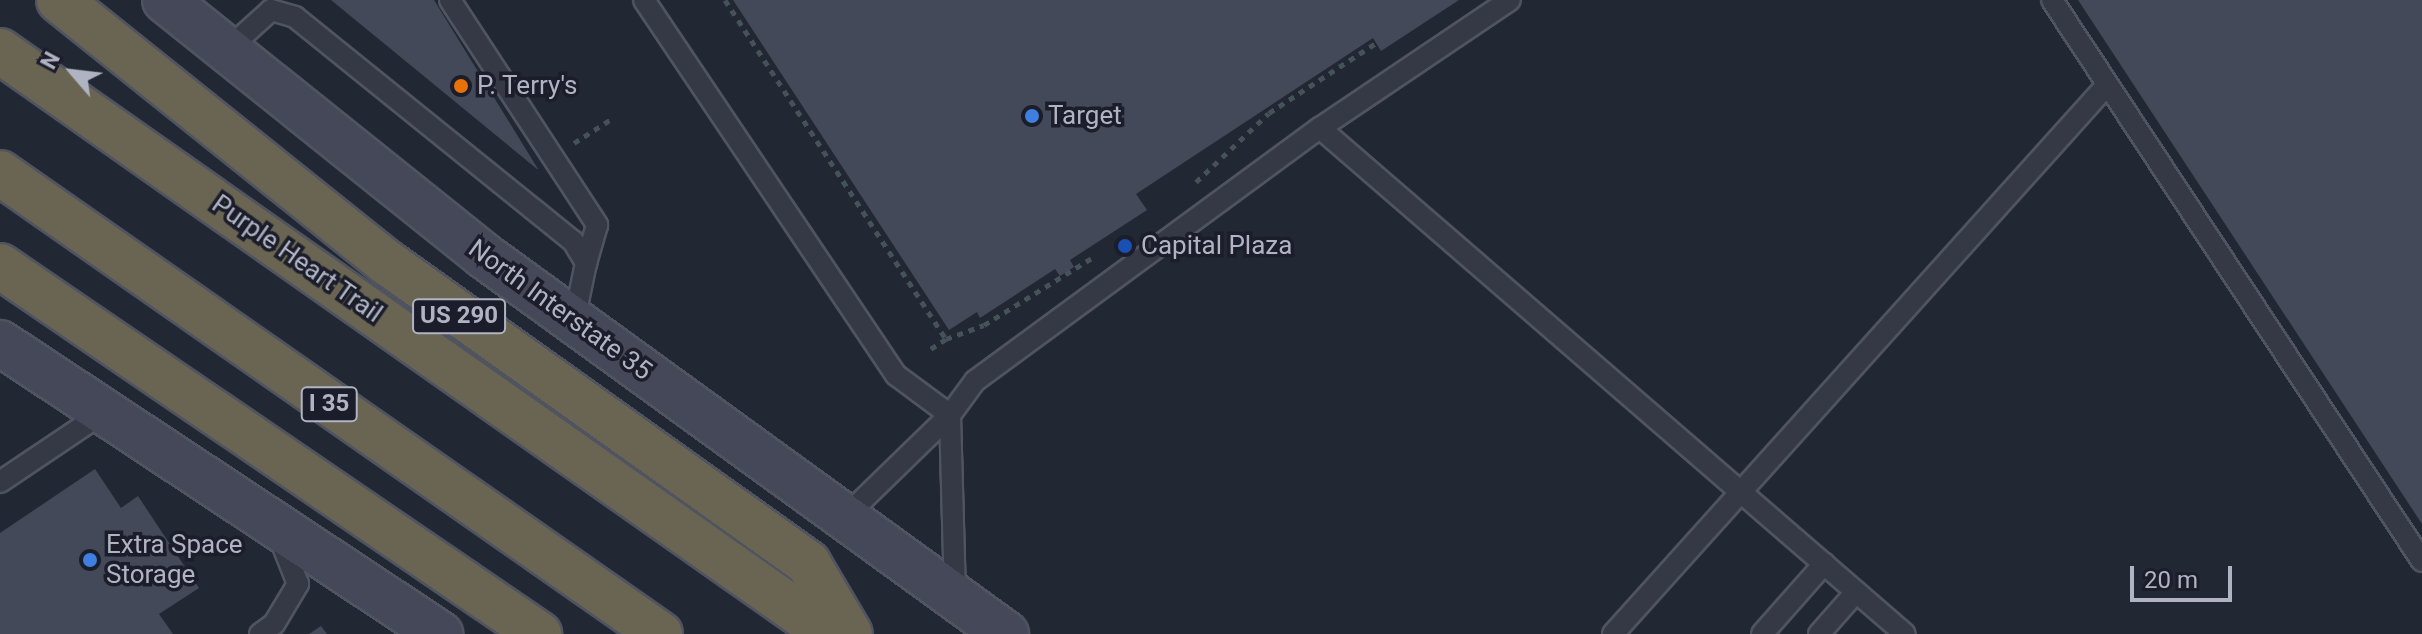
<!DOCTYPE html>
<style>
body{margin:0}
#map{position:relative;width:2422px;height:634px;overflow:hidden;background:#222734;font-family:Roboto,sans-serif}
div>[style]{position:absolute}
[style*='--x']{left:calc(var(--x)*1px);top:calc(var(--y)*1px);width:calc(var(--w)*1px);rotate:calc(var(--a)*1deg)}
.building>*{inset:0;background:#444959}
.path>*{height:5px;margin-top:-2.5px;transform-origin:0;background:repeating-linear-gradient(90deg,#455257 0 6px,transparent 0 12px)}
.roads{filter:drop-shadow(2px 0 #505460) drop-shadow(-2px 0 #505460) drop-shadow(0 2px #505460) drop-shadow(0 -2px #505460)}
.service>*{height:20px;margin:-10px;padding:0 10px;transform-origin:10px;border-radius:10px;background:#353945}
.secondary>*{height:44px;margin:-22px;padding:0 22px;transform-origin:22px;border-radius:22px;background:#444858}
.motorway>*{height:44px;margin:-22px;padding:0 22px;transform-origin:22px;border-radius:22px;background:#6a6553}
.dots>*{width:22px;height:22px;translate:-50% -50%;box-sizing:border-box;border:4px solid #1b1e2a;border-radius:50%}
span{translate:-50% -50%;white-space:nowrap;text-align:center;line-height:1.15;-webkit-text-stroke:7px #1b1e2a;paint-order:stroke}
.shield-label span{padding:2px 6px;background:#1b1e2a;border:2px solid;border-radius:6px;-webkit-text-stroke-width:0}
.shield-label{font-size:24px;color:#b0b4c2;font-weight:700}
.poi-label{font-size:26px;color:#b0b4c2}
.left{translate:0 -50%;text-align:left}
.street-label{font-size:26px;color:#b0b4c2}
.north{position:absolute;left:32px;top:32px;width:80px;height:80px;-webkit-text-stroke:6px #1b1e2a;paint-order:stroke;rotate:298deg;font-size:22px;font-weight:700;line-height:32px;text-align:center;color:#b0b4c2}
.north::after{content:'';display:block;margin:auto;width:28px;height:36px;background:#b0b4c2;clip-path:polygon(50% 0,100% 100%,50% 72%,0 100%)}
.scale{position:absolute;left:2130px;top:566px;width:102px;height:36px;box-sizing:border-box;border:4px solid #b0b4c2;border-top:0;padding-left:10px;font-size:24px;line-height:28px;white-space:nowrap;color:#b0b4c2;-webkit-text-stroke:6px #1b1e2a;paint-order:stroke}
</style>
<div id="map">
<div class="building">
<div style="clip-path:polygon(331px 0,434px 0,538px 169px,537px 169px)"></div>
<div style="clip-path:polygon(733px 0,1459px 0,1381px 51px,1373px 38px,1136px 194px,1147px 210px,1070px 260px,1074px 267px,1060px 276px,1055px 269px,980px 318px,977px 312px,949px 330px)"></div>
<div style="clip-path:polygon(2078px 0,2422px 0,2422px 524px)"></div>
<div style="clip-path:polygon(95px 469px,121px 508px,138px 496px,199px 588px,159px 614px,173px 634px,0 634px,0 533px)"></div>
<div style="clip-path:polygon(321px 626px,327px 634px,309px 634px)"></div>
</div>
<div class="path">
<div style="--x:725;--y:0;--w:405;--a:56.9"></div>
<div style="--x:946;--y:339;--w:20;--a:147"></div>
<div style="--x:574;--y:143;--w:46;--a:-32.7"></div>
<div style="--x:1196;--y:182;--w:100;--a:-43.4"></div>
<div style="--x:1269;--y:113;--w:128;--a:-33.2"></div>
<div style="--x:946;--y:339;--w:40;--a:-20.2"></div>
<div style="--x:984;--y:325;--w:131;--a:-31.9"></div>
</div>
<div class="roads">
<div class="service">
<div style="--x:450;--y:0;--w:269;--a:56.8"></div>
<div style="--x:597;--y:225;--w:40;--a:106"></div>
<div style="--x:644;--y:0;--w:452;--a:56.1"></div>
<div style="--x:896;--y:375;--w:67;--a:36.5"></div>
<div style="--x:2052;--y:0;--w:672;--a:56.59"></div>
<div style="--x:228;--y:49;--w:58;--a:-42.2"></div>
<div style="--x:271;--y:10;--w:25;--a:16"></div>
<div style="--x:295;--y:17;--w:357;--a:38.9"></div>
<div style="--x:573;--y:241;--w:26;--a:59"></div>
<div style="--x:586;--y:263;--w:59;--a:101.7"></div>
<div style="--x:1320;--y:128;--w:773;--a:40.86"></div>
<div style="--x:950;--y:415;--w:180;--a:88.4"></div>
<div style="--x:0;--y:482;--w:125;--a:-33.9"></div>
<div style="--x:846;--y:516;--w:145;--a:-44.2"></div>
<div style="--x:950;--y:415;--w:42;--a:-53.7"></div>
<div style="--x:975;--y:381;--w:428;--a:-36.3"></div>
<div style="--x:1320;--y:128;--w:229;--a:-34"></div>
<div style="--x:260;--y:634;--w:17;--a:-36"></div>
<div style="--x:274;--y:624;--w:47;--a:-59"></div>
<div style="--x:298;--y:584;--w:52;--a:-111.6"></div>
<div style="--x:1613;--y:634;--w:739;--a:-48.02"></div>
<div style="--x:1762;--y:634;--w:94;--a:-48.5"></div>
<div style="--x:1819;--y:634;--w:56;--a:-48.6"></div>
</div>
<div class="secondary">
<div style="--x:165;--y:0;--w:408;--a:38.7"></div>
<div style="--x:483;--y:255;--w:646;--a:35.93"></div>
<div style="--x:0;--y:343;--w:528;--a:33.48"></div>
</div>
<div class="motorway">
<div style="--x:59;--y:0;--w:423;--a:38.7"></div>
<div style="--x:389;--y:264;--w:515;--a:35.51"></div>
<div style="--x:808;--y:563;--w:82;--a:59.4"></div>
<div style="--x:0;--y:51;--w:1013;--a:35.12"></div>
<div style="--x:0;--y:173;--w:805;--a:34.93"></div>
<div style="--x:0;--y:266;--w:653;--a:34.32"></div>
</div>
</div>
<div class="dots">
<div style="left:461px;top:86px;background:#e8710a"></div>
<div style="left:1032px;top:116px;background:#3f7fe0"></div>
<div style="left:1125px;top:246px;background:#1a4fb4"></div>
<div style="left:90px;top:560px;background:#3f7fe0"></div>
</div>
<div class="shield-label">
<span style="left:459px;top:316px">US 290</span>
<span style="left:329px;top:404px">I 35</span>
</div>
<div class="poi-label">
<span class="left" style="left:477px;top:86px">P. Terry's</span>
<span class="left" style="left:1048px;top:116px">Target</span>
<span class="left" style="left:1141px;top:246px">Capital Plaza</span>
<span class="left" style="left:106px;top:560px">Extra Space<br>Storage</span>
</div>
<div class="street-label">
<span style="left:297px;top:259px;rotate:35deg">Purple Heart Trail</span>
<span style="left:560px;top:310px;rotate:36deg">North Interstate 35</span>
</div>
<div class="north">N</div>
<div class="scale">20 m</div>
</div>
